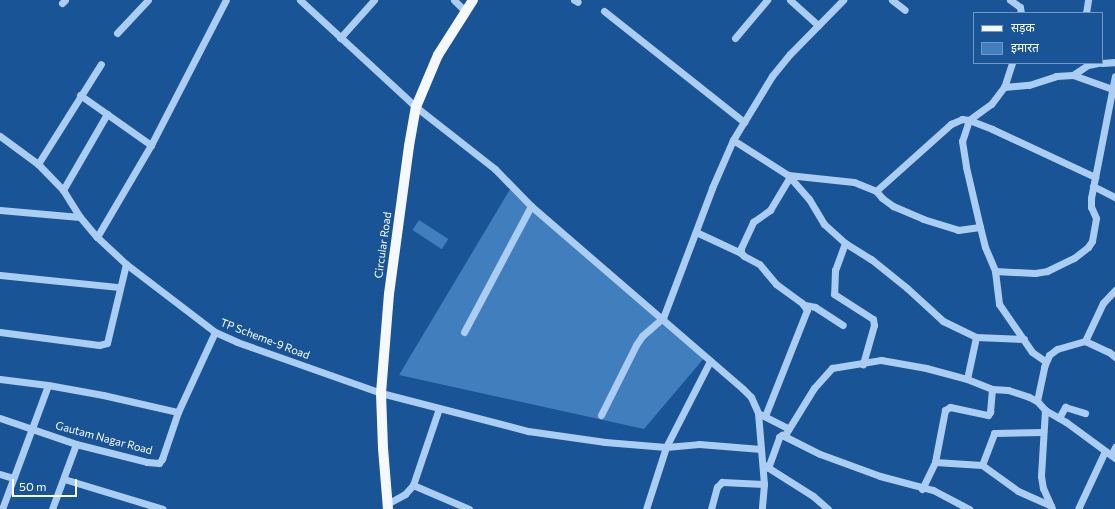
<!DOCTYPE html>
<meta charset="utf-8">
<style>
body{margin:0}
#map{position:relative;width:1115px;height:509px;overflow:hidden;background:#185496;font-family:Commissioner,"Noto Sans Devanagari",sans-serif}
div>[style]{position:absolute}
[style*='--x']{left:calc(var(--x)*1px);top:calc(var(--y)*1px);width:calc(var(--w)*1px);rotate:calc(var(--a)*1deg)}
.building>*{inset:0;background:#417ebd;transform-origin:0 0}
.minor>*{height:7px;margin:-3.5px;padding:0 3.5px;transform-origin:3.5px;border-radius:3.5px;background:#abcdf1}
.major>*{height:10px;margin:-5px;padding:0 5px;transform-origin:5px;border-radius:5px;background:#f5f9ff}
span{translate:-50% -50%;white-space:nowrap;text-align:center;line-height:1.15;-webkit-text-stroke:4px #185496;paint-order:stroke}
.street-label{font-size:11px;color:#fff}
.legend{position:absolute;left:973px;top:12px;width:130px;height:52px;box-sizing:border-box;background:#185496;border:1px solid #7498c0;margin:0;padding:5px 7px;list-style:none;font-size:12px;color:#fff}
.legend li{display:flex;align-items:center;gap:8px;height:20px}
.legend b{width:20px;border:1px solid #7498c0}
.scale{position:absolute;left:12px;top:479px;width:65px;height:18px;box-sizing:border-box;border:2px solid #fff;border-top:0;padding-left:5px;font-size:12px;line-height:14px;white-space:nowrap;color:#fff;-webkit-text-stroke:3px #185496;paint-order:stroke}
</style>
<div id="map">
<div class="building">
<div style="clip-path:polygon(512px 186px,528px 208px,705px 357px,644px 429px,399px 375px)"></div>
<div style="left:419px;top:220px;width:35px;height:12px;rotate:33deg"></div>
</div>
<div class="minor">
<div style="--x:300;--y:0;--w:158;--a:42.7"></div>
<div style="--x:416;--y:107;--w:100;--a:38.1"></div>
<div style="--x:495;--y:169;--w:52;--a:45.8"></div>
<div style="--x:531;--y:206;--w:280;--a:40.8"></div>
<div style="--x:743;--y:389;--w:11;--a:45"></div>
<div style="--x:751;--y:397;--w:17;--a:66"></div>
<div style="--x:758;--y:413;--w:71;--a:85.2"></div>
<div style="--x:764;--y:484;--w:25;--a:95"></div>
<div style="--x:454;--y:0;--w:16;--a:45"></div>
<div style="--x:574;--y:0;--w:4;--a:27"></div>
<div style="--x:790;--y:0;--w:38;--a:42"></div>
<div style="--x:892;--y:0;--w:16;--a:38"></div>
<div style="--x:1010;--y:0;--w:12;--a:35"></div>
<div style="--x:1020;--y:7;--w:6;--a:81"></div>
<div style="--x:62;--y:3;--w:4;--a:-45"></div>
<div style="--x:604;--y:11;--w:179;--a:38.4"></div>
<div style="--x:1086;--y:13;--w:13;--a:-81"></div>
<div style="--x:117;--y:33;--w:45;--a:-46.8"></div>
<div style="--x:340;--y:38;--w:51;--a:-48.2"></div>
<div style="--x:735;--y:38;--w:50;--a:-49.9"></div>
<div style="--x:1012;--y:63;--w:25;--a:108"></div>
<div style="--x:1004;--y:87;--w:21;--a:127"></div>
<div style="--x:991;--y:104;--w:27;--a:144"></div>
<div style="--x:969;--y:120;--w:22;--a:108"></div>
<div style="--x:962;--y:141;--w:26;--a:81"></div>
<div style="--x:966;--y:167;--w:62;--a:76.9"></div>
<div style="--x:980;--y:227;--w:21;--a:76"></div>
<div style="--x:985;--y:247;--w:26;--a:67"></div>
<div style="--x:995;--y:271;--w:33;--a:83"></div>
<div style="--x:999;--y:304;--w:58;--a:55.5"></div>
<div style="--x:1032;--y:352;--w:16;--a:35"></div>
<div style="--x:1102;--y:63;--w:13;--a:-4"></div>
<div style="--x:1073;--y:75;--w:41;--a:19.7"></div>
<div style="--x:1004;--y:87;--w:25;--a:-5"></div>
<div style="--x:1029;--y:85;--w:28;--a:-18"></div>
<div style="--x:1056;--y:76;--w:17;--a:-3"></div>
<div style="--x:1073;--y:75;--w:18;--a:-34"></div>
<div style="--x:1088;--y:65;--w:10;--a:-11"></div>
<div style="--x:80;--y:95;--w:87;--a:35.2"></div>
<div style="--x:0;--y:136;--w:47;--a:36.4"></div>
<div style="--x:38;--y:164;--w:36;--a:46"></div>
<div style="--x:63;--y:190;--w:32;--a:58"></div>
<div style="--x:80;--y:217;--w:26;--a:50"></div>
<div style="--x:97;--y:237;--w:40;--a:43"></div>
<div style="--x:126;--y:264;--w:112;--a:37.4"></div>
<div style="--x:215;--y:332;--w:24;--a:24"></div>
<div style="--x:237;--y:342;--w:153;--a:19.5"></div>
<div style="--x:381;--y:393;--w:152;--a:14.5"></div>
<div style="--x:528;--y:431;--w:78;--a:8.1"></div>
<div style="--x:605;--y:442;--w:61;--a:4.7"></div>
<div style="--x:666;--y:447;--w:33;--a:-5"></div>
<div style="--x:699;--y:444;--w:62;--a:4.6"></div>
<div style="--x:733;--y:140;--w:65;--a:32.5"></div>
<div style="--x:788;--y:175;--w:66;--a:6.1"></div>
<div style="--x:854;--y:182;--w:24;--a:22"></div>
<div style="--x:876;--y:191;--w:9;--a:49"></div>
<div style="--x:882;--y:198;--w:14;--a:36"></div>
<div style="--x:893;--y:206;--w:33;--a:23"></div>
<div style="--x:923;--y:219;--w:37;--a:17"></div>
<div style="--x:958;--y:230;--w:22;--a:-8"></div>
<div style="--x:38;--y:164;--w:118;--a:-57.8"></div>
<div style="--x:788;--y:175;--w:32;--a:49"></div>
<div style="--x:809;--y:199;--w:29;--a:59"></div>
<div style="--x:824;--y:224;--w:28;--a:42"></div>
<div style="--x:845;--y:243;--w:31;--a:32"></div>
<div style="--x:871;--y:259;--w:46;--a:38.9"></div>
<div style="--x:907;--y:288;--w:49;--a:42.5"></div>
<div style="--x:943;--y:321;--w:37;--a:26"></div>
<div style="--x:976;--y:337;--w:48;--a:2.4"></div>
<div style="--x:1093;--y:186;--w:25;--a:27"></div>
<div style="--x:63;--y:190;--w:88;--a:-59.9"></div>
<div style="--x:876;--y:191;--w:101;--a:-41.8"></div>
<div style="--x:951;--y:124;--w:12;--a:-24"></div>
<div style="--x:962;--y:119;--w:7;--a:8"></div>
<div style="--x:969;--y:120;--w:25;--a:21"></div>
<div style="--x:992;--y:129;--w:114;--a:25"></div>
<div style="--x:0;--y:210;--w:80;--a:5"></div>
<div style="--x:696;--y:232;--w:50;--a:25"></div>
<div style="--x:97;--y:237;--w:107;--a:-59.6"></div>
<div style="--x:151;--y:145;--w:163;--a:-62.7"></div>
<div style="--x:845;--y:243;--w:29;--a:110"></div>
<div style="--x:835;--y:270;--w:24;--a:92"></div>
<div style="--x:834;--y:294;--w:46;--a:32.7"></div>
<div style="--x:873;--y:319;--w:6;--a:81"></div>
<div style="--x:874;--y:325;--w:41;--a:105.8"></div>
<div style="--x:995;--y:271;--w:40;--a:2.9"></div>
<div style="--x:1035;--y:273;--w:12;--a:-9"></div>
<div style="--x:1047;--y:271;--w:30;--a:-26"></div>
<div style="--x:1074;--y:258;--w:18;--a:-38"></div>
<div style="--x:1088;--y:247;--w:7;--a:-56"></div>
<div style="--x:1092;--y:241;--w:23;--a:-80"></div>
<div style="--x:1096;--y:218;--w:12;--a:-114"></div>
<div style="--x:1091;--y:207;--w:9;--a:-90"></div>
<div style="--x:1091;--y:198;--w:124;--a:-78.9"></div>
<div style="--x:0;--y:275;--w:120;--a:5.8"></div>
<div style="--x:805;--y:305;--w:10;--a:11"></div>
<div style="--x:815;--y:307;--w:33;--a:33"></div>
<div style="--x:0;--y:332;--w:100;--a:7.5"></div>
<div style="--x:99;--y:345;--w:8;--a:-14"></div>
<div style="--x:107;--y:343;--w:81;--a:-76.5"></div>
<div style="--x:464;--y:332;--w:143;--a:-62"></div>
<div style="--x:1085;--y:341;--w:26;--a:25"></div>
<div style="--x:1109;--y:352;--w:8;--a:40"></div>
<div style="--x:0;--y:379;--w:48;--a:7.1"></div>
<div style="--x:48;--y:385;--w:56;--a:10.3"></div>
<div style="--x:103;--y:395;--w:77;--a:12.8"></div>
<div style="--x:967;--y:379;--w:43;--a:-77.9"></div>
<div style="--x:1037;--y:401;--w:35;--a:-78"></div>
<div style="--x:1044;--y:367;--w:13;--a:-67"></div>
<div style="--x:1049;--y:355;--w:10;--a:-37"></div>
<div style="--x:1057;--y:349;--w:29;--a:-16"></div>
<div style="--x:1085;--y:341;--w:42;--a:-64.7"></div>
<div style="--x:1103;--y:303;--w:18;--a:-47"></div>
<div style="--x:1045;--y:410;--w:66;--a:93.5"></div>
<div style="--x:1041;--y:476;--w:12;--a:81"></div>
<div style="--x:1043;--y:488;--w:22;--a:66"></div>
<div style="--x:601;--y:415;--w:78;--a:-63.4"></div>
<div style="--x:636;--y:345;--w:11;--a:-56"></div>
<div style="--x:642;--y:336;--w:28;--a:-41"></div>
<div style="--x:663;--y:318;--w:139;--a:-69.3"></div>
<div style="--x:712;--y:188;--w:52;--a:-66.4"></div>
<div style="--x:733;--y:140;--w:21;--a:-59"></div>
<div style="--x:744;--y:122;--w:54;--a:-58.7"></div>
<div style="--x:772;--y:76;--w:28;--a:-51"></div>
<div style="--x:790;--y:54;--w:76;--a:-45.5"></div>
<div style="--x:762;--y:415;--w:30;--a:27"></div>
<div style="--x:765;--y:416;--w:114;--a:-68.4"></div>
<div style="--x:807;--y:310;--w:9;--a:-126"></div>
<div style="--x:802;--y:303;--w:32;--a:-144"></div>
<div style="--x:776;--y:284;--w:26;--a:-130"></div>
<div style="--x:759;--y:264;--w:17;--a:-152"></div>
<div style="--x:744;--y:256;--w:4;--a:-135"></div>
<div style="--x:741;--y:253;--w:5;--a:-90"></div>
<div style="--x:741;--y:248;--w:29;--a:-65"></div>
<div style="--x:753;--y:222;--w:21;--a:-35"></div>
<div style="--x:770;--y:210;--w:39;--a:-59"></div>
<div style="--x:0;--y:418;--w:80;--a:18.9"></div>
<div style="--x:76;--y:444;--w:73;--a:14.2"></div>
<div style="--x:147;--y:462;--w:12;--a:5"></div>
<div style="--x:159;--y:463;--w:5;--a:-53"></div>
<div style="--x:162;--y:459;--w:50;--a:-71.2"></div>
<div style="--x:178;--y:412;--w:88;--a:-65.2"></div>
<div style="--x:1059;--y:418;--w:13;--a:-61"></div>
<div style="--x:1065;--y:407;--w:21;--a:17"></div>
<div style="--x:785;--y:435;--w:55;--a:-58.3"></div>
<div style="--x:814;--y:388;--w:27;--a:-48"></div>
<div style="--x:832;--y:368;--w:50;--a:-9.3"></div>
<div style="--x:881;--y:360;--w:46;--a:10.1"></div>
<div style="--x:926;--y:368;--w:42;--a:15"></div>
<div style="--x:967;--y:379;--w:27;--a:22"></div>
<div style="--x:992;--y:389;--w:16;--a:4"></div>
<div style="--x:1008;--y:390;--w:22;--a:18"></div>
<div style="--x:1029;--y:397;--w:9;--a:27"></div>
<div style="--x:1037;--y:401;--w:12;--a:48"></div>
<div style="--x:1045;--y:410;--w:24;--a:30"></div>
<div style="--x:1066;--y:422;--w:61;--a:36.3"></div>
<div style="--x:1111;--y:455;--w:9;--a:-63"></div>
<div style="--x:935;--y:462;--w:53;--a:-79.1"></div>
<div style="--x:945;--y:410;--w:6;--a:-31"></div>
<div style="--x:950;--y:407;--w:39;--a:12"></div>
<div style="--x:988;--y:415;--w:4;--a:-56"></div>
<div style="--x:990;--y:412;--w:23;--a:-85"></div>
<div style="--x:764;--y:465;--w:58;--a:32.3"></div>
<div style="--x:813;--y:496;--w:20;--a:41"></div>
<div style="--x:982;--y:465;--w:34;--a:-69"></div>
<div style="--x:994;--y:433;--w:49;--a:-1.2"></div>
<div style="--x:768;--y:468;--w:33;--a:-70"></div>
<div style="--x:779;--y:437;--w:4;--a:-34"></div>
<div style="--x:782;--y:435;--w:42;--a:26.6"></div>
<div style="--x:820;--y:454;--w:64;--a:20.1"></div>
<div style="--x:880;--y:476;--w:55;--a:14.8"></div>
<div style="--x:933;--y:490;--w:41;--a:27.8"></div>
<div style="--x:0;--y:474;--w:14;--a:17"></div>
<div style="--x:64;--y:479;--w:103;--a:16.9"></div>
<div style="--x:413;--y:485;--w:61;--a:23.2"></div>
<div style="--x:922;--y:489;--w:30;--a:-64"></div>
<div style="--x:935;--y:462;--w:47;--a:3.7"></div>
<div style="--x:982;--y:465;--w:44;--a:35.8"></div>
<div style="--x:1018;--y:491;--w:36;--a:24"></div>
<div style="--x:387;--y:504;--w:21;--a:-29"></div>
<div style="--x:405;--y:494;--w:12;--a:-48"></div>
<div style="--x:413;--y:485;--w:81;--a:-71.3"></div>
<div style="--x:2;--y:509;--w:132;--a:-69.6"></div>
<div style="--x:52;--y:509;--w:69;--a:-69.7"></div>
<div style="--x:646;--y:509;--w:65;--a:-72.1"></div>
<div style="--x:666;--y:447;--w:97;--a:-62.9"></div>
<div style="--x:711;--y:509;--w:23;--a:-75"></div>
<div style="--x:717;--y:487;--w:7;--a:-45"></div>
<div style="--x:722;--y:482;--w:42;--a:2.7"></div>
<div style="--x:1078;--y:509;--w:64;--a:-65"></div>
</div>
<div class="major">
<div style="--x:388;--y:509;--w:61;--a:-94.7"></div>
<div style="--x:383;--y:448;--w:55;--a:-92.1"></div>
<div style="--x:381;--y:393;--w:99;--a:-85.4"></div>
<div style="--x:389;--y:294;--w:149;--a:-82.3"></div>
<div style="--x:409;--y:146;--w:40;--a:-80"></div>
<div style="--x:416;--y:107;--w:56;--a:-67.1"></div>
<div style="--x:438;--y:55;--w:65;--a:-57.5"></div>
</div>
<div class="street-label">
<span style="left:383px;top:245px;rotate:-82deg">Circular Road</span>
<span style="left:265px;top:339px;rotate:21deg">TP Scheme-9 Road</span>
<span style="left:104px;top:438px;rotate:15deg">Gautam Nagar Road</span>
</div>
<ul class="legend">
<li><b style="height:5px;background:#f5f9ff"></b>सड़क</li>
<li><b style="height:11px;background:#417ebd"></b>इमारत</li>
</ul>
<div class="scale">50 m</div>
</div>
